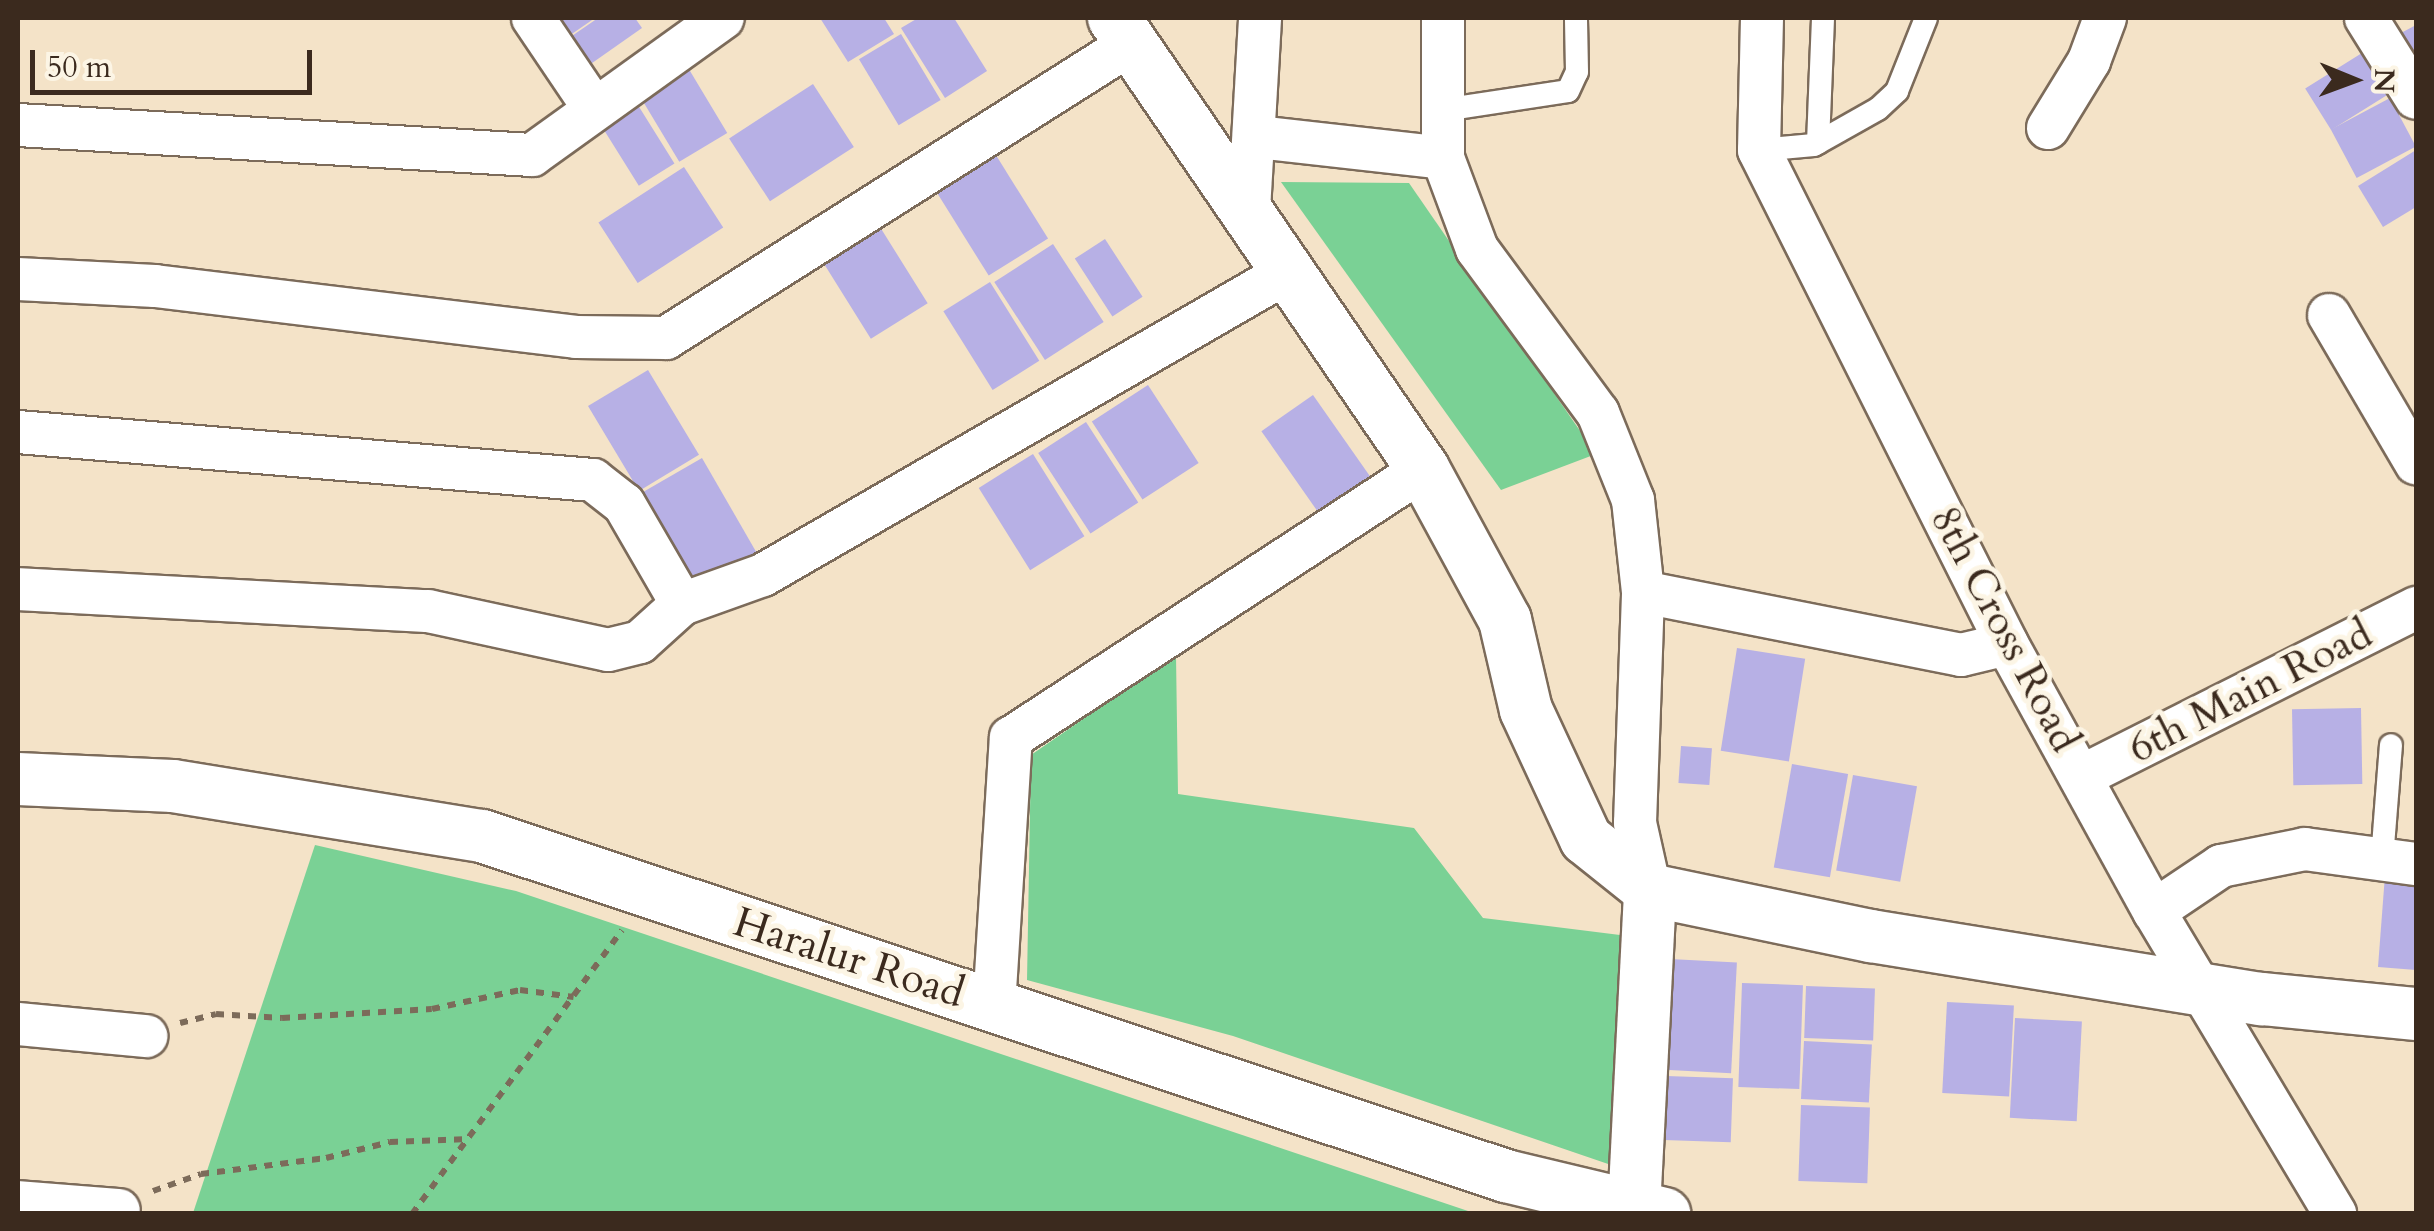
<!DOCTYPE html>
<style>
body{margin:0}
#map{position:relative;width:2434px;height:1231px;overflow:hidden;background:#f4e3c8;font-family:Cardo,serif}
div>[style]{position:absolute}
[style*='--x']{left:calc(var(--x)*1px);top:calc(var(--y)*1px);width:calc(var(--w)*1px);rotate:calc(var(--a)*1deg)}
.green>*{inset:0;background:#7ad195}
.building>*{inset:0;background:#b7b0e5;transform-origin:0 0}
.path>*{height:6px;margin-top:-3px;transform-origin:0;background:repeating-linear-gradient(90deg,#7c6b5a 0 8px,transparent 0 16px)}
.roads{filter:drop-shadow(2px 0 #7c6b5a) drop-shadow(-2px 0 #7c6b5a) drop-shadow(0 2px #7c6b5a) drop-shadow(0 -2px #7c6b5a)}
.service>*{height:22px;margin:-11px;padding:0 11px;transform-origin:11px;border-radius:11px;background:#fff}
.minor>*{height:42px;margin:-21px;padding:0 21px;transform-origin:21px;border-radius:21px;background:#fff}
.tertiary>*{height:52px;margin:-26px;padding:0 26px;transform-origin:26px;border-radius:26px;background:#fff}
span{translate:-50% -50%;white-space:nowrap;text-align:center;line-height:1.15;-webkit-text-stroke:10px #fcf5e5;paint-order:stroke}
.street-label{font-size:42px;color:#3b2a1e}
.frame{position:absolute;inset:0;border:20px solid #3b2a1e;pointer-events:none}
.north{position:absolute;left:2304px;top:30px;width:100px;height:100px;-webkit-text-stroke:8px #fcf5e5;paint-order:stroke;rotate:91deg;font-size:28px;font-weight:700;line-height:40px;text-align:center;color:#3b2a1e}
.north::after{content:'';display:block;margin:auto;width:35px;height:45px;background:#3b2a1e;clip-path:polygon(50% 0,100% 100%,50% 72%,0 100%)}
.scale{position:absolute;left:30px;top:50px;width:282px;height:45px;box-sizing:border-box;border:5px solid #3b2a1e;border-top:0;padding-left:12px;font-size:30px;line-height:35px;white-space:nowrap;color:#3b2a1e;-webkit-text-stroke:8px #fcf5e5;paint-order:stroke}
</style>
<div id="map">
<div class="green">
<div style="clip-path:polygon(1281px 182px,1409px 183px,1596px 454px,1501px 490px)"></div>
<div style="clip-path:polygon(1176px 655px,1178px 794px,1414px 828px,1483px 918px,1620px 935px,1614px 1166px,1233px 1036px,1027px 980px,1031px 755px)"></div>
<div style="clip-path:polygon(315px 845px,516px 891px,1474px 1213px,193px 1213px)"></div>
</div>
<div class="building">
<div style="clip-path:polygon(552px 18px,595px 18px,566px 38px)"></div>
<div style="clip-path:polygon(598px 18px,635px 18px,642px 28px,585px 68px,566px 40px)"></div>
<div style="clip-path:polygon(820px 18px,884px 18px,894px 34px,848px 62px)"></div>
<div style="clip-path:polygon(918px 18px,954px 18px,987px 71px,945px 98px,901px 28px)"></div>
<div style="clip-path:polygon(2416px 25px,2416px 60px,2401px 33px)"></div>
<div style="left:901px;top:34px;width:77px;height:49px;rotate:59deg"></div>
<div style="left:2362px;top:53px;width:49px;height:67px;rotate:58deg"></div>
<div style="left:684px;top:61px;width:84px;height:56px;rotate:59deg"></div>
<div style="left:813px;top:84px;width:75px;height:100px;rotate:57deg"></div>
<div style="left:631px;top:94px;width:82px;height:42px;rotate:58deg"></div>
<div style="left:2390px;top:98px;width:55px;height:67px;rotate:62deg"></div>
<div style="clip-path:polygon(2416px 150px,2416px 207px,2383px 227px,2358px 186px)"></div>
<div style="left:994px;top:152px;width:102px;height:70px;rotate:58deg"></div>
<div style="left:684px;top:167px;width:72px;height:102px;rotate:57deg"></div>
<div style="left:880px;top:227px;width:90px;height:67px;rotate:58deg"></div>
<div style="left:1105px;top:239px;width:69px;height:36px;rotate:57deg"></div>
<div style="left:1053px;top:244px;width:93px;height:70px;rotate:57deg"></div>
<div style="left:990px;top:282px;width:93px;height:55px;rotate:58deg"></div>
<div style="left:648px;top:370px;width:99px;height:70px;rotate:59deg"></div>
<div style="left:1148px;top:385px;width:93px;height:67px;rotate:57deg"></div>
<div style="left:1313px;top:395px;width:103px;height:63px;rotate:55deg"></div>
<div style="left:1086px;top:422px;width:96px;height:57px;rotate:57deg"></div>
<div style="left:1033px;top:454px;width:97px;height:64px;rotate:58deg"></div>
<div style="left:702px;top:458px;width:109px;height:71px;rotate:60deg"></div>
<div style="left:1737px;top:648px;width:69px;height:104px;rotate:9deg"></div>
<div style="left:2361px;top:708px;width:76px;height:69px;rotate:89deg"></div>
<div style="left:1681px;top:746px;width:31px;height:37px;rotate:4deg"></div>
<div style="left:1792px;top:764px;width:57px;height:105px;rotate:10deg"></div>
<div style="left:1853px;top:775px;width:65px;height:97px;rotate:10deg"></div>
<div style="clip-path:polygon(2385px 875px,2416px 878px,2416px 970px,2378px 967px)"></div>
<div style="left:1670px;top:959px;width:67px;height:111px;rotate:3deg"></div>
<div style="left:1742px;top:983px;width:61px;height:104px;rotate:2deg"></div>
<div style="left:1806px;top:986px;width:69px;height:52px;rotate:2deg"></div>
<div style="left:1947px;top:1002px;width:67px;height:91px;rotate:3deg"></div>
<div style="left:2015px;top:1018px;width:67px;height:100px;rotate:3deg"></div>
<div style="left:1804px;top:1041px;width:68px;height:58px;rotate:3deg"></div>
<div style="left:1666px;top:1076px;width:67px;height:64px;rotate:2deg"></div>
<div style="left:1801px;top:1105px;width:69px;height:76px;rotate:2deg"></div>
</div>
<div class="path">
<div style="--x:180;--y:1023;--w:37;--a:-14"></div>
<div style="--x:216;--y:1014;--w:66;--a:3.5"></div>
<div style="--x:282;--y:1018;--w:150;--a:-3.4"></div>
<div style="--x:432;--y:1009;--w:90;--a:-12.2"></div>
<div style="--x:520;--y:990;--w:54;--a:7.4"></div>
<div style="--x:153;--y:1191;--w:51;--a:-19.5"></div>
<div style="--x:201;--y:1174;--w:126;--a:-7.3"></div>
<div style="--x:326;--y:1158;--w:66;--a:-14"></div>
<div style="--x:390;--y:1142;--w:80;--a:-2.1"></div>
<div style="--x:412;--y:1214;--w:353;--a:-53.5"></div>
</div>
<div class="roads">
<div class="service">
<div style="--x:1443;--y:110;--w:126;--a:-8.6"></div>
<div style="--x:1568;--y:91;--w:21;--a:-65"></div>
<div style="--x:1577;--y:72;--w:54;--a:-91.1"></div>
<div style="--x:1818;--y:143;--w:125;--a:-87.7"></div>
<div style="--x:1759;--y:150;--w:55;--a:-5.2"></div>
<div style="--x:1814;--y:145;--w:73;--a:-29.4"></div>
<div style="--x:1878;--y:109;--w:26;--a:-43"></div>
<div style="--x:1897;--y:91;--w:79;--a:-68.3"></div>
<div style="--x:2382;--y:859;--w:114;--a:-85.5"></div>
</div>
<div class="minor">
<div style="--x:533;--y:18;--w:107;--a:56"></div>
<div style="--x:1443;--y:18;--w:140;--a:90"></div>
<div style="--x:1443;--y:158;--w:97;--a:69.5"></div>
<div style="--x:1477;--y:249;--w:204;--a:53.6"></div>
<div style="--x:1598;--y:413;--w:94;--a:68.1"></div>
<div style="--x:1633;--y:500;--w:93;--a:83.8"></div>
<div style="--x:1762;--y:18;--w:132;--a:91.3"></div>
<div style="--x:1759;--y:150;--w:553;--a:63.34"></div>
<div style="--x:2007;--y:644;--w:305;--a:61.2"></div>
<div style="--x:2154;--y:911;--w:353;--a:59.1"></div>
<div style="--x:2366;--y:18;--w:94;--a:58"></div>
<div style="--x:18;--y:125;--w:515;--a:3.34"></div>
<div style="--x:532;--y:155;--w:235;--a:-35.7"></div>
<div style="--x:2048;--y:128;--w:79;--a:-58.5"></div>
<div style="--x:2089;--y:61;--w:46;--a:-69.6"></div>
<div style="--x:1257;--y:137;--w:187;--a:6.4"></div>
<div style="--x:1249;--y:210;--w:192;--a:-86.7"></div>
<div style="--x:18;--y:279;--w:137;--a:2.9"></div>
<div style="--x:155;--y:286;--w:424;--a:6.9"></div>
<div style="--x:576;--y:337;--w:90;--a:0.6"></div>
<div style="--x:666;--y:338;--w:552;--a:-32.34"></div>
<div style="--x:2329;--y:315;--w:172;--a:59.6"></div>
<div style="--x:18;--y:432;--w:577;--a:4.77"></div>
<div style="--x:593;--y:480;--w:39;--a:38"></div>
<div style="--x:624;--y:504;--w:116;--a:59.9"></div>
<div style="--x:18;--y:589;--w:411;--a:3.1"></div>
<div style="--x:428;--y:611;--w:184;--a:12.2"></div>
<div style="--x:608;--y:650;--w:33;--a:-14"></div>
<div style="--x:640;--y:642;--w:57;--a:-42.1"></div>
<div style="--x:682;--y:604;--w:86;--a:-19.7"></div>
<div style="--x:763;--y:575;--w:610;--a:-30.01"></div>
<div style="--x:2084;--y:775;--w:372;--a:-26.7"></div>
<div style="--x:1650;--y:890;--w:69;--a:-102.6"></div>
<div style="--x:1635;--y:823;--w:231;--a:-88"></div>
<div style="--x:1643;--y:592;--w:324;--a:11.2"></div>
<div style="--x:1961;--y:655;--w:47;--a:-13.4"></div>
<div style="--x:2154;--y:911;--w:81;--a:-33.9"></div>
<div style="--x:2221;--y:866;--w:86;--a:-11.4"></div>
<div style="--x:2305;--y:849;--w:112;--a:7.7"></div>
<div style="--x:994;--y:1006;--w:269;--a:-86.4"></div>
<div style="--x:1011;--y:738;--w:492;--a:-33.1"></div>
<div style="--x:18;--y:1024;--w:129;--a:5.4"></div>
<div style="--x:18;--y:1202;--w:101;--a:4.5"></div>
</div>
<div class="tertiary">
<div style="--x:1114;--y:18;--w:547;--a:55.58"></div>
<div style="--x:1423;--y:469;--w:172;--a:61.5"></div>
<div style="--x:1505;--y:620;--w:92;--a:76.9"></div>
<div style="--x:1526;--y:710;--w:142;--a:65.1"></div>
<div style="--x:1586;--y:839;--w:82;--a:38.6"></div>
<div style="--x:1650;--y:890;--w:226;--a:11.8"></div>
<div style="--x:1871;--y:936;--w:396;--a:9.2"></div>
<div style="--x:2262;--y:999;--w:155;--a:5.6"></div>
<div style="--x:18;--y:779;--w:155;--a:2.6"></div>
<div style="--x:173;--y:786;--w:313;--a:9.2"></div>
<div style="--x:482;--y:836;--w:1079;--a:18.37"></div>
<div style="--x:1506;--y:1176;--w:163;--a:13.5"></div>
<div style="--x:1634;--y:1209;--w:319;--a:-87.1"></div>
</div>
</div>
<div class="street-label">
<span style="left:2005px;top:629px;rotate:62deg">8th Cross Road</span>
<span style="left:2250px;top:691px;rotate:-27deg">6th Main Road</span>
<span style="left:849px;top:958px;rotate:18deg">Haralur Road</span>
</div>
<div class="frame"></div>
<div class="north">N</div>
<div class="scale">50 m</div>
</div>
